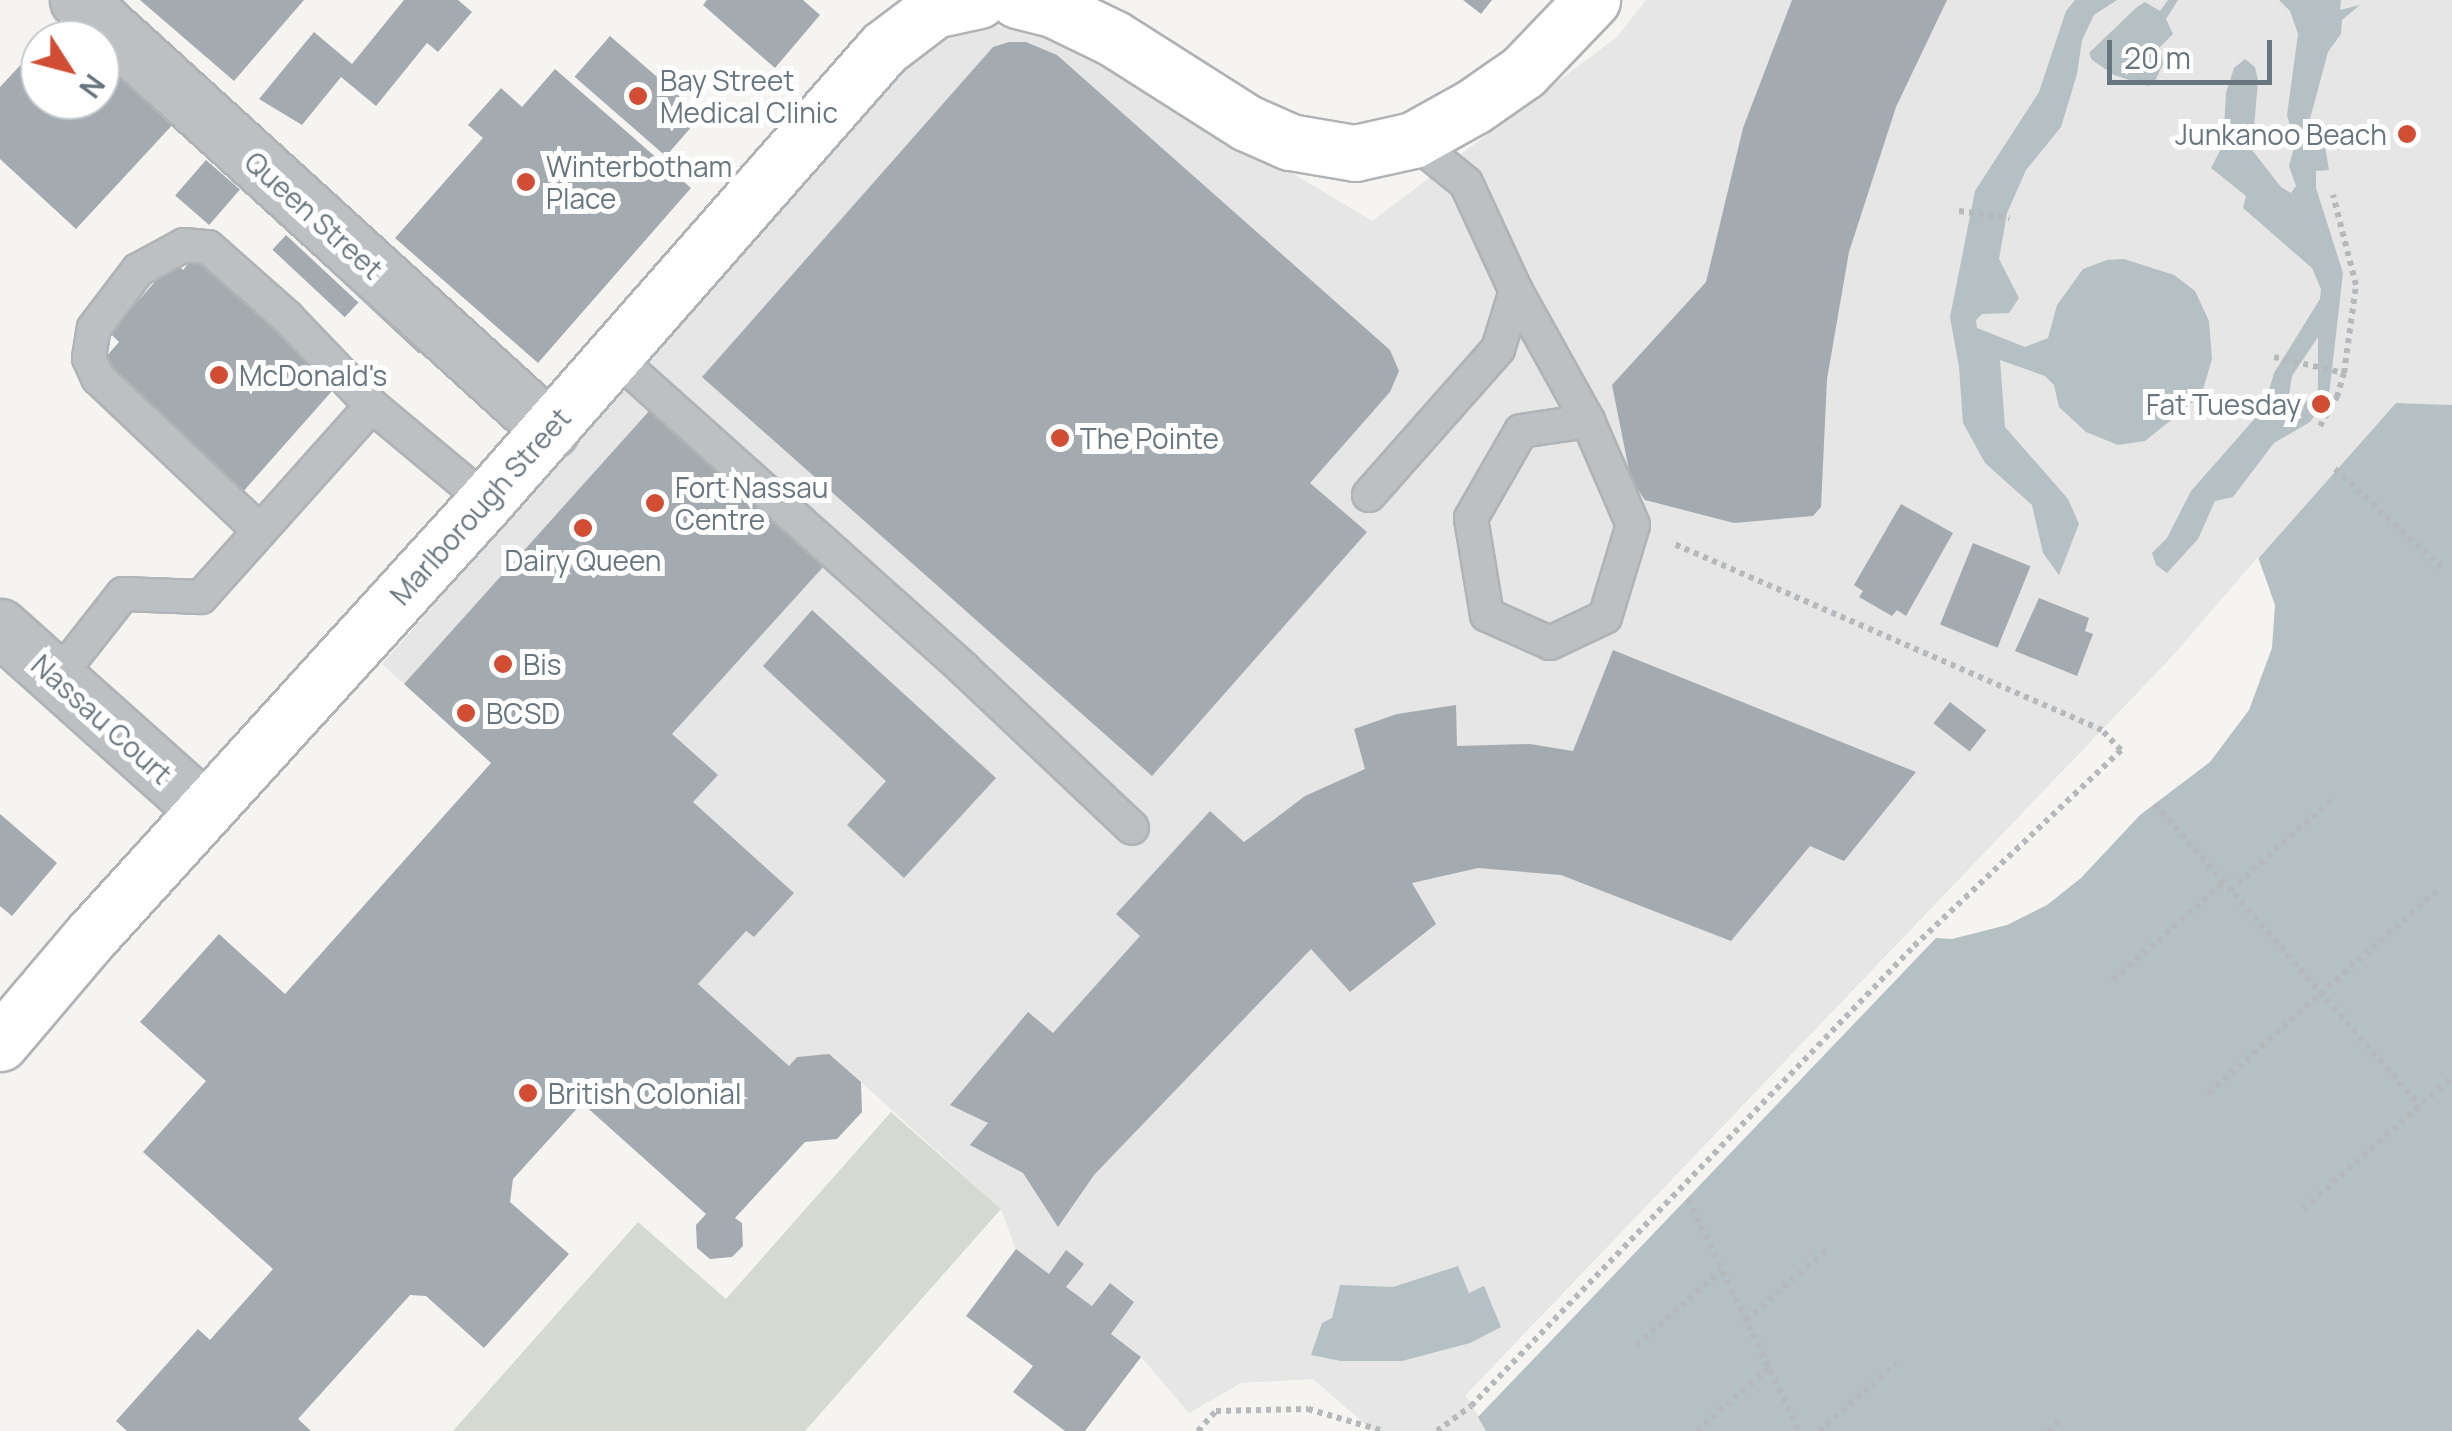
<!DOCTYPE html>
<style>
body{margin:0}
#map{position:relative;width:2452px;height:1431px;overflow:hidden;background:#f5f4f1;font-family:Manrope,sans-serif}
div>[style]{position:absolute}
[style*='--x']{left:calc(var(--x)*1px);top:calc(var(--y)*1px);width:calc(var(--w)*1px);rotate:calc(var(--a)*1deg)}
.built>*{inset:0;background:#e5e6e5}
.green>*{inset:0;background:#d4d9d1}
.water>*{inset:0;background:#b4c0c3}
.pier>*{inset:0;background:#f5f4f1}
.building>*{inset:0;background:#a4abb0;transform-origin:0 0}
.path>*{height:6px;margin-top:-3px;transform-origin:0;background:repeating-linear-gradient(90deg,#b6b9bb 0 5px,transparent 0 10px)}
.roads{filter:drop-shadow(2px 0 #b0b3b6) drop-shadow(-2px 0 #b0b3b6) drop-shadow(0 2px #b0b3b6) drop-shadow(0 -2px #b0b3b6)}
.service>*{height:32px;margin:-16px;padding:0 16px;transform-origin:16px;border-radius:16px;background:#bcc0c3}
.minor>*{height:55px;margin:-27.5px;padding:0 27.5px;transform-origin:27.5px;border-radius:27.5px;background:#bcc0c3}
.trunk>*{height:55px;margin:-27.5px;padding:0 27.5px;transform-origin:27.5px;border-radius:27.5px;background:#fff}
.dots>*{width:28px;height:28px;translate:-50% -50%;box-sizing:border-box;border:5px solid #fff;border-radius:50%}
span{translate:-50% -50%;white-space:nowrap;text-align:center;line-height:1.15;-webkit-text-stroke:10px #fff;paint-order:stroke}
.poi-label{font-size:28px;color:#67767f}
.left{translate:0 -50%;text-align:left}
.right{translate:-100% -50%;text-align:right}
.street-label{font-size:28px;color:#67767f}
.north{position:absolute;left:20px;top:20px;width:100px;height:100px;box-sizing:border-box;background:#fff;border:2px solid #c2c8cc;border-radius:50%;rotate:126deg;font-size:28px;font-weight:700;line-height:40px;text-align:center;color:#67767f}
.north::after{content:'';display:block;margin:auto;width:35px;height:45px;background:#d14e35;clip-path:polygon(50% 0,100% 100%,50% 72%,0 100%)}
.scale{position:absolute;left:2107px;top:40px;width:165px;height:45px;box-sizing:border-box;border:5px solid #67767f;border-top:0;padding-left:12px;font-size:30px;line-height:35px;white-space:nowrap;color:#67767f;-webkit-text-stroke:8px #fff;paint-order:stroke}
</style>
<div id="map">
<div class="built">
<div style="clip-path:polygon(1646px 0,2452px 0,2452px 405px,2396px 403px,2173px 655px,1466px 1395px,1486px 1431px,1373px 1431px,1313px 1379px,1241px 1383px,1189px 1413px,1141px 1357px,1111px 1334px,1134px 1301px,1110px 1283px,1092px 1306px,1066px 1287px,1083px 1264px,1066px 1250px,1049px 1274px,1016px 1249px,1001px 1209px,861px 1082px,789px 1066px,698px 984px,746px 931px,754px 937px,693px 802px,717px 775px,577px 840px,382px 664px,664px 345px,888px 66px,973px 20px,1085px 48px,1372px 221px,1617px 37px)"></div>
</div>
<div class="green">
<div style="clip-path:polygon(891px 1112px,1001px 1209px,805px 1431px,453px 1431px,638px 1222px,726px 1299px)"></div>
</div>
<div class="water">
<div style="clip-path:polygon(2117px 0,2094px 15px,2082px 40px,2077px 74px,2061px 127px,2026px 170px,2007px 213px,1999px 259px,2019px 298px,2009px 313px,1982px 314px,1976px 320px,1977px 328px,2025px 347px,2048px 338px,2057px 305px,2083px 269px,2107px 260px,2124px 259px,2174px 275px,2195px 291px,2209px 321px,2212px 359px,2202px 393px,2180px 413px,2145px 441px,2118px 445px,2086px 432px,2059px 407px,2054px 385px,2045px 376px,2000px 360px,2005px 427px,2068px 499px,2079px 524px,2059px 575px,2043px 553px,2032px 505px,1985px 463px,1963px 423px,1959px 367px,1950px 317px,1975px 191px,2039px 92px,2066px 11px,2075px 0)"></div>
<div style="clip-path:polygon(2168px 0,2178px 0,2166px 19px,2173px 34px,2160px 47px,2163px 64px,2155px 81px,2148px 86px,2114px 75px,2092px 60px,2089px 53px,2137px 7px,2145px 2px,2160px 11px)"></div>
<div style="clip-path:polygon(evenodd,2279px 0,2341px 0,2340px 10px,2360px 5px,2342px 20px,2341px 34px,2328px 52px,2307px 130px,2311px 146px,2325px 146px,2329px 170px,2316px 171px,2316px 188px,2343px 273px,2329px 395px,2310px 422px,2274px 443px,2233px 497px,2215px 501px,2198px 539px,2167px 573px,2156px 565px,2152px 553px,2167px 538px,2191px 491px,2264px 408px,2274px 373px,2320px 299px,2321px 289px,2312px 268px,2243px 208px,2246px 196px,2211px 168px,2223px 145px,2226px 93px,2234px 68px,2245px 59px,2255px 67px,2258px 81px,2252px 150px,2281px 187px,2291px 193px,2296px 186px,2289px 166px,2295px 144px,2287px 115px,2298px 34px,2290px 11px,2279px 0,2318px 337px,2318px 389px,2302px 406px,2291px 410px,2288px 401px,2292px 376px,2318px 337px)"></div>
<div style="clip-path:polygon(2396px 403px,2452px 405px,2452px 1431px,1486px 1431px,1465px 1395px,2173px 655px)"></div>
<div style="clip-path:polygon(1458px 1266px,1469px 1293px,1484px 1286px,1501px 1327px,1470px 1343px,1402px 1361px,1341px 1361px,1311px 1355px,1322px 1323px,1332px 1318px,1340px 1285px,1393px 1287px)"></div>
</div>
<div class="pier">
<div style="clip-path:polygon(2258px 557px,2275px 605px,2272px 648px,2249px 710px,2210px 762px,2140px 815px,2081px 878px,2047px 905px,2007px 925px,1952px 939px,1936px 938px,1478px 1417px,1465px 1395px,2173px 655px)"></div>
</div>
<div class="building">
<div style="clip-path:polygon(140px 0,304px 0,234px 81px)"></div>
<div style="clip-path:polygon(404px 0,458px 0,472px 12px,438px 52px,427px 43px,376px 106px,341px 77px,302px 125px,259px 99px,314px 32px,352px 64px)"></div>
<div style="clip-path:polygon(707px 0,803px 0,820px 15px,775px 68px,703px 5px)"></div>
<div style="clip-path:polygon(1463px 0,1492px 0,1481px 14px)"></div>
<div style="clip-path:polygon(1792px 0,1947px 0,1896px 107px,1849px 252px,1827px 379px,1821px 507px,1813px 516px,1734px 523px,1645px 500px,1631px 480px,1612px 385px,1706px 282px,1743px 128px)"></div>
<div style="clip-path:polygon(65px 17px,91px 40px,43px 40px)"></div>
<div style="left:610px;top:36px;width:121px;height:54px;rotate:41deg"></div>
<div style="clip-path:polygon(1009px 42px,1026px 42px,1057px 55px,1390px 350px,1399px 371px,1390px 392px,1310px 483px,1367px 532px,1152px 776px,702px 377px,993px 47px)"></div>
<div style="clip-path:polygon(40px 44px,40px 100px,100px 100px,100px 49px,177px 120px,76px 229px,0 159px,0 87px)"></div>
<div style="clip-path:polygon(555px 69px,691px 188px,538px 363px,395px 238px,483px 138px,468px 125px,501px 88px,522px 107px)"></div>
<div style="left:206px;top:160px;width:45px;height:47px;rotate:41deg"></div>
<div style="left:286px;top:235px;width:99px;height:20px;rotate:43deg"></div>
<div style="left:323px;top:238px;width:149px;height:19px;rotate:43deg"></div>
<div style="clip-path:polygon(196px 254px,340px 382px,241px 494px,97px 367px,119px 342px,110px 333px,173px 261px,183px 270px)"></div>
<div style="clip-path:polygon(650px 410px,824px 566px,672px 734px,718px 775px,693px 802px,794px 893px,754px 937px,746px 931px,698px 984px,789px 1066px,797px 1057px,829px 1054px,861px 1082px,862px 1112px,837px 1139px,805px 1142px,735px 1218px,742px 1223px,743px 1246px,732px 1257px,710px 1259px,697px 1248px,696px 1225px,706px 1214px,582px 1103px,513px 1179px,510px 1202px,569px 1254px,484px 1348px,426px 1296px,410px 1295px,298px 1419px,311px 1431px,127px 1431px,116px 1421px,198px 1329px,210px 1340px,273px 1269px,143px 1152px,206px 1081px,140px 1022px,219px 934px,285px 994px,491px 763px,404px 684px)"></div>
<div style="clip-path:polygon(1901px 504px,1953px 533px,1906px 616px,1897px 610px,1892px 616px,1859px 597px,1863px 591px,1854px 585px)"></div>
<div style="left:1973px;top:543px;width:62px;height:88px;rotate:22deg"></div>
<div style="clip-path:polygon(2039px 598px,2089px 618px,2085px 631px,2093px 634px,2077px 676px,2015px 651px)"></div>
<div style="clip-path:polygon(812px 610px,996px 778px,904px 878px,847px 825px,886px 781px,763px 666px)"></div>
<div style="clip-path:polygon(1613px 650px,1916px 772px,1844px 861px,1810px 846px,1731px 941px,1561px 875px,1478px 868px,1412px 883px,1436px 924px,1350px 992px,1311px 949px,1094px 1175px,1058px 1227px,1023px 1173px,970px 1145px,988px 1123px,950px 1105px,1028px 1012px,1053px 1033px,1140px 936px,1116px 914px,1210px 811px,1244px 842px,1305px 796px,1365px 769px,1354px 729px,1397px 714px,1456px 705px,1457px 746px,1530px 744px,1573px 751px)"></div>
<div style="left:1950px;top:702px;width:46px;height:27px;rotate:38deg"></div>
<div style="clip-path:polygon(0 814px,57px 863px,12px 916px,0 906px)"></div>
<div style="clip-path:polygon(1016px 1249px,1049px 1274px,1066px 1250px,1084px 1264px,1066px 1287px,1092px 1306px,1110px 1283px,1134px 1302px,1111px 1334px,1141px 1357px,1085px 1431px,1065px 1431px,1013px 1392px,1033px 1366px,966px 1316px)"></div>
</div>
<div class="path">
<div style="--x:1959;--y:211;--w:51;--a:7.8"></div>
<div style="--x:2274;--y:357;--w:72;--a:12.9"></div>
<div style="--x:2320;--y:426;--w:34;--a:-60"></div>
<div style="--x:2337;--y:397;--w:25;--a:-74"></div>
<div style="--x:2344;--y:373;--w:89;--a:-82.2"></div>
<div style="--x:2356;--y:285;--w:93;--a:-104.3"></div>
<div style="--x:2335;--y:469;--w:150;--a:42.8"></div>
<div style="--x:2155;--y:804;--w:402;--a:48.7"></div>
<div style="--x:2230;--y:890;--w:139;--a:-41.5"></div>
<div style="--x:2113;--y:980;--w:148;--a:-41.4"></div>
<div style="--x:2208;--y:1093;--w:305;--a:-41.4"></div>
<div style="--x:1688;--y:1199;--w:257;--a:64.4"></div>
<div style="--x:2303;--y:1209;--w:199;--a:-41.5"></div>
<div style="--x:1746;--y:1320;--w:106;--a:-41.2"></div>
<div style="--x:1636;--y:1345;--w:114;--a:-41.1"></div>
<div style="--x:1198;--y:1431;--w:27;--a:-48"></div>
<div style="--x:1216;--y:1411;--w:92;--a:-1.2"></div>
<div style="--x:1308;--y:1409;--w:78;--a:16.3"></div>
<div style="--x:1437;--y:1431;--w:42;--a:-36.3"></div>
<div style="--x:1471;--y:1406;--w:639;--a:-46.08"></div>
<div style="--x:1914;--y:946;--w:285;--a:-43.4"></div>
<div style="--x:2121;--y:750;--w:28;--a:-134"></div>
<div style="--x:2102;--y:730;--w:466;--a:-156.5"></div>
<div style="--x:1697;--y:1431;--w:96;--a:-41.2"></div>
<div style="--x:1819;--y:1431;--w:103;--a:-41.4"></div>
<div style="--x:2048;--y:1431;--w:15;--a:-42"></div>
</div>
<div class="roads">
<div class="service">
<div style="--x:1413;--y:140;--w:68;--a:39.1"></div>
<div style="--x:1466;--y:183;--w:119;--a:65.2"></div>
<div style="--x:1516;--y:291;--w:149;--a:61"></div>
<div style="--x:1588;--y:421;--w:113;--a:66.6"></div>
<div style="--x:1633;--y:525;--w:96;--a:106.9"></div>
<div style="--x:1605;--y:617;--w:61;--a:154.7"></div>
<div style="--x:1550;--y:643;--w:69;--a:-156"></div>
<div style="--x:1487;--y:615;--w:98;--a:-99.4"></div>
<div style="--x:1471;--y:518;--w:100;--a:-60.1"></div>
<div style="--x:1521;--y:431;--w:68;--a:-8.5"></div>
<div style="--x:612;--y:354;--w:472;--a:41.8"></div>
<div style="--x:964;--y:669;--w:231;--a:43.4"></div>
<div style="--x:1369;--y:495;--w:195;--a:-48.5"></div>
<div style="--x:1498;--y:349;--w:61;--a:-72.8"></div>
<div style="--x:260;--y:531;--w:223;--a:-136.6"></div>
<div style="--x:98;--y:378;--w:22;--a:-114"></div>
<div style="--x:89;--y:358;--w:30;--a:-81"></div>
<div style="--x:94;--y:328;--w:73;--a:-52.8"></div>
<div style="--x:138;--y:270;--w:52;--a:-28.5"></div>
<div style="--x:184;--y:245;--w:24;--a:5"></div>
<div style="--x:208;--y:247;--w:106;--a:41.5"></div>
<div style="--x:287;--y:317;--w:123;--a:46.3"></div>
<div style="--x:372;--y:406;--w:148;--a:39.8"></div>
<div style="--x:57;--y:678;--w:107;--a:-51.8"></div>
<div style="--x:123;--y:594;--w:78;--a:2.2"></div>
<div style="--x:201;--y:597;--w:256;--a:-48.2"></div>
</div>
<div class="minor">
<div style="--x:78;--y:0;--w:639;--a:42.33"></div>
<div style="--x:0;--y:627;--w:275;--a:41.8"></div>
</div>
<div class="trunk">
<div style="--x:1017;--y:0;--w:37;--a:14"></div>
<div style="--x:1053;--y:9;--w:67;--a:25.8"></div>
<div style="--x:1113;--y:38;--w:159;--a:32.4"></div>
<div style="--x:1247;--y:123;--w:47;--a:23.8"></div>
<div style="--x:1290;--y:142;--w:66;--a:9.6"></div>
<div style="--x:1355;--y:153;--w:59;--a:-12.6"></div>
<div style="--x:1413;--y:140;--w:70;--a:-29.1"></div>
<div style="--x:1474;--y:106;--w:60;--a:-34.8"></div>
<div style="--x:1523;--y:72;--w:100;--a:-46.2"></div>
<div style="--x:0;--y:1043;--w:139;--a:-49.7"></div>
<div style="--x:90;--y:937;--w:589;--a:-47.75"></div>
<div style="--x:486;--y:501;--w:603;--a:-48.7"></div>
<div style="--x:884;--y:48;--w:63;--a:-37.2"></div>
<div style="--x:934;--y:10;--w:46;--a:-12.5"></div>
</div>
</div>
<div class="dots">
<div style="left:638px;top:96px;background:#d14e35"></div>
<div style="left:2407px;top:134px;background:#d14e35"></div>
<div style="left:526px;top:182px;background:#d14e35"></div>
<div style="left:219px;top:375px;background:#d14e35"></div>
<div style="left:2321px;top:404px;background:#d14e35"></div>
<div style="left:1060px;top:438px;background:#d14e35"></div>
<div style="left:655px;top:503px;background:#d14e35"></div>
<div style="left:583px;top:528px;background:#d14e35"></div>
<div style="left:503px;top:664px;background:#d14e35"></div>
<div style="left:466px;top:713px;background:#d14e35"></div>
<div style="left:528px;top:1093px;background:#d14e35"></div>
</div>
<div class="poi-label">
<span class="left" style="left:660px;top:96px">Bay Street<br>Medical Clinic</span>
<span class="right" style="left:2387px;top:134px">Junkanoo Beach</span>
<span class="left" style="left:546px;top:182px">Winterbotham<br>Place</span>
<span class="left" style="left:239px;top:375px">McDonald's</span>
<span class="right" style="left:2301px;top:404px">Fat Tuesday</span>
<span class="left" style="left:1080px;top:438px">The Pointe</span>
<span class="left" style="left:675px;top:503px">Fort Nassau<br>Centre</span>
<span style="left:583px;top:560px">Dairy Queen</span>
<span class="left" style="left:523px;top:664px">Bis</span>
<span class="left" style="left:486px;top:713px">BCSD</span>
<span class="left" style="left:548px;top:1093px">British Colonial</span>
</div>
<div class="street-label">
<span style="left:314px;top:215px;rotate:42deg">Queen Street</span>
<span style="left:480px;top:506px;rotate:-48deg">Marlborough Street</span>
<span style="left:102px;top:719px;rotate:42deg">Nassau Court</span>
</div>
<div class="north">N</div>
<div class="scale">20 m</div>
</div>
